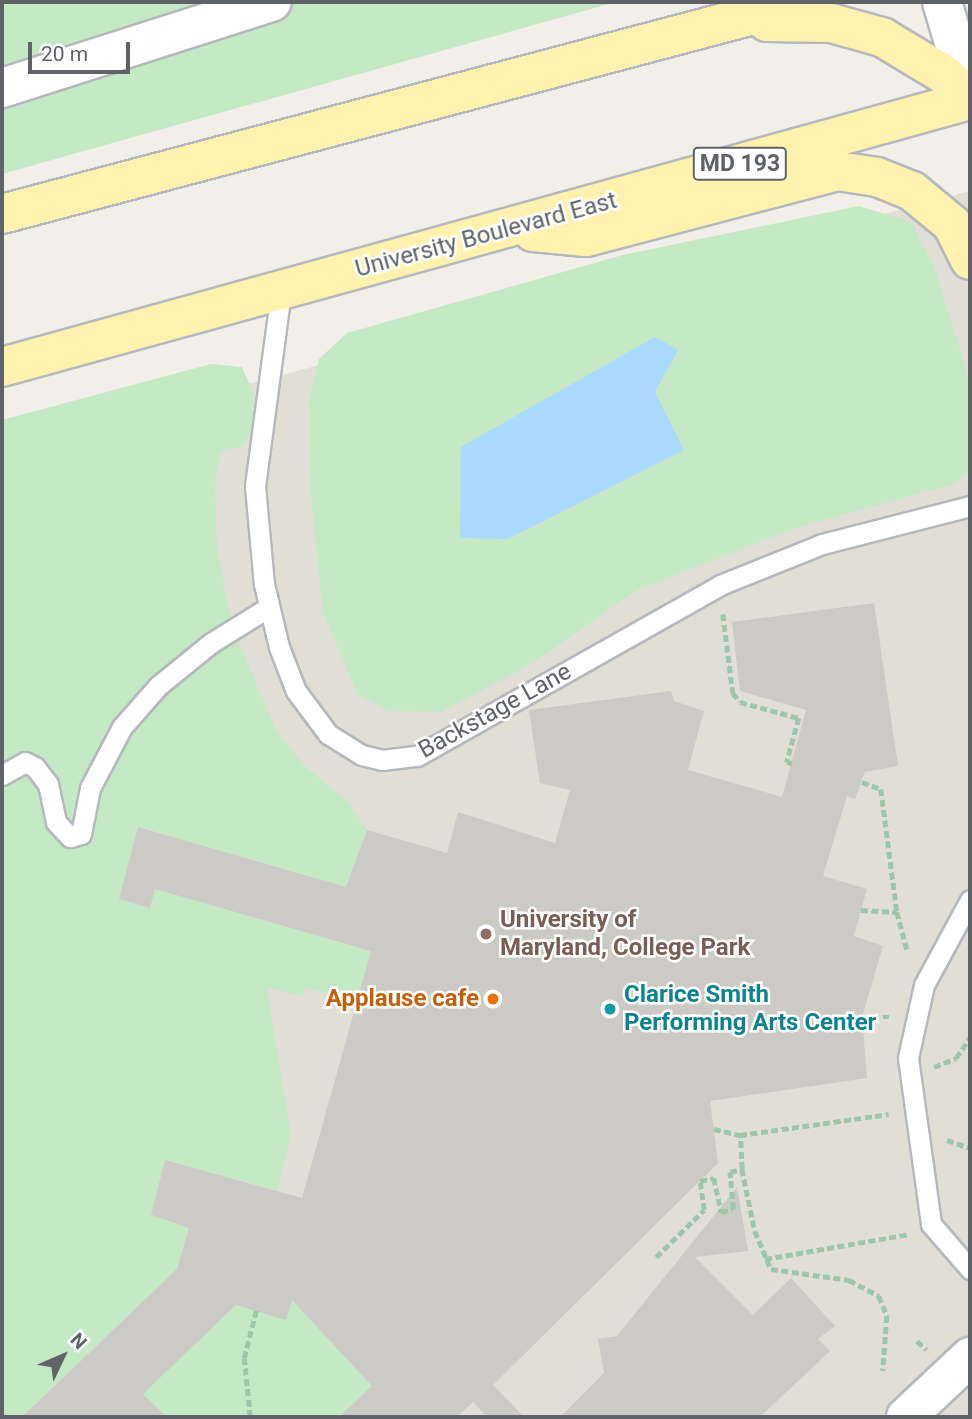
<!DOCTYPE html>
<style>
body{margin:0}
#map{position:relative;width:972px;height:1419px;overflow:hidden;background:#f1efe8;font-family:Roboto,sans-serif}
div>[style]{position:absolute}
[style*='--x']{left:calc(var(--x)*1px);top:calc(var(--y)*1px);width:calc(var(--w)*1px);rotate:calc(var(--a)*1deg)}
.education>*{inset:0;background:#e1ded6}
.green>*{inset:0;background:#c5e8c5}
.water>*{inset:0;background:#aadaff}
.building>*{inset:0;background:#cccac5}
.path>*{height:4.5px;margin-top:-2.25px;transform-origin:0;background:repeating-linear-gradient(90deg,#9cc7a9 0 7px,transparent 0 10.5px)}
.roads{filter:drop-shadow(2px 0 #b5b8bc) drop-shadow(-2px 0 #b5b8bc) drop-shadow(0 2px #b5b8bc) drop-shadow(0 -2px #b5b8bc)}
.lane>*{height:19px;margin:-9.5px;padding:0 9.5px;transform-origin:9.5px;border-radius:9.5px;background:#fff}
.street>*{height:38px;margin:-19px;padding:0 19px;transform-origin:19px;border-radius:19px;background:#fff}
.primary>*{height:38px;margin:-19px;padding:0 19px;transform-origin:19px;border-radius:19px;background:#fff2af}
.dots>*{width:19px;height:19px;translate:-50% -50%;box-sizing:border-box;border:4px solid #fff;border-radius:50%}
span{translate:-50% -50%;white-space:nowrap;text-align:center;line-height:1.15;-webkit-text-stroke:5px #fff;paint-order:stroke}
.shield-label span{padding:2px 5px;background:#fff;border:2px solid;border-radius:5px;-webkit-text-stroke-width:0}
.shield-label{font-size:23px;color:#5f6368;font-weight:700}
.street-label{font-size:24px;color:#5f6368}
.education-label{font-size:24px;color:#785e54;font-weight:700}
.left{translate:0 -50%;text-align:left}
.culture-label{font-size:24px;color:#0d838f;font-weight:700}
.food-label{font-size:24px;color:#c56008;font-weight:700}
.right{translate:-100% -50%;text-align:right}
.frame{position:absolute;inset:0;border:4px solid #5f6368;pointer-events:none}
.north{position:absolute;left:28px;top:1321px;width:70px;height:70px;-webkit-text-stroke:5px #fff;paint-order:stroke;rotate:46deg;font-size:19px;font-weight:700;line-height:28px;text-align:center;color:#5f6368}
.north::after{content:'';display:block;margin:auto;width:24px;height:32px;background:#5f6368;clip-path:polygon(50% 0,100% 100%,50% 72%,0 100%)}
.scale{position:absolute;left:28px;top:42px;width:102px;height:32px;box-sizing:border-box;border:4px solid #5f6368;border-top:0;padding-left:9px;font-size:21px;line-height:24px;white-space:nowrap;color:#5f6368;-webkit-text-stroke:5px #fff;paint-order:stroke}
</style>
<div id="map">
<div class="education">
<div style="clip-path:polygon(970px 191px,970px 1417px,2px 1417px,2px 450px)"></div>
</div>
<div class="green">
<div style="clip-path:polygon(2px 2px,616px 2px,2px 174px)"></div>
<div style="clip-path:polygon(evenodd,859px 206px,911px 222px,934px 266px,970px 382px,970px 469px,957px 483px,795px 528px,637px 590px,530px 665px,441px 712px,390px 711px,358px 695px,323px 612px,310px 487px,309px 399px,319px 359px,347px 333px,623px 255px,859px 206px,684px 450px,509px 539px,460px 538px,684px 450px)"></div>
<div style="clip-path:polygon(211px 364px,242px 367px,254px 395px,252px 428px,243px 447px,221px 450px,215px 486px,217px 545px,231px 624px,277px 732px,308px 769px,346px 800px,367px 830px,346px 887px,138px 827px,119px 899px,149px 908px,155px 889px,371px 951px,357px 1001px,306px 988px,303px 996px,267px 988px,291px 1134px,278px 1191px,165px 1160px,151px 1215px,189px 1228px,177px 1269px,22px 1417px,2px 1417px,2px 420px)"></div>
<div style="clip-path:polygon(292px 1300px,372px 1386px,339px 1417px,166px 1417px,143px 1394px,236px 1305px)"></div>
</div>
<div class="water">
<div style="clip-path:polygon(655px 337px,678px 350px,655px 392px,684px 450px,508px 539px,460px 538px,461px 447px)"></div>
</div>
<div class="building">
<div style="clip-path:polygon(874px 603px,898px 766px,865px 772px,855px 799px,847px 796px,823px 876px,867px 889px,854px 936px,883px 946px,862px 1017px,867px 1078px,710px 1101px,718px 1163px,493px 1385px,524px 1417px,487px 1417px,473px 1402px,457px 1417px,339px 1417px,372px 1386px,292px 1300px,286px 1320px,236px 1305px,143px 1394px,166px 1417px,22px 1417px,177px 1269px,189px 1228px,151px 1215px,165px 1160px,302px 1198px,371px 951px,155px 889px,150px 908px,119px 899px,138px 827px,346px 887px,367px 830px,447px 853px,458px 812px,555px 843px,570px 790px,540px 783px,529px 710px,671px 691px,674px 701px,704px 711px,688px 770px,782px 797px,806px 710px,740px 691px,732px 622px)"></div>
<div style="clip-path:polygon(737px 1187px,748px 1251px,695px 1257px,753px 1315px,791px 1278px,835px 1326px,818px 1339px,830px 1351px,760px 1417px,560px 1417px,604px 1373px,598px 1339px,617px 1336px)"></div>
</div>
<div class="path">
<div style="--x:723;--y:614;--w:80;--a:82.8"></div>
<div style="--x:733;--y:693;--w:11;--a:52"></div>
<div style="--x:740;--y:702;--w:61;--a:15.2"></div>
<div style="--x:799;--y:718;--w:46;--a:105.3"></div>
<div style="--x:787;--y:762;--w:5;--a:11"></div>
<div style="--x:862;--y:782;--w:20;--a:20"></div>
<div style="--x:881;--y:789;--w:124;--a:82.6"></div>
<div style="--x:897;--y:912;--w:39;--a:75"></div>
<div style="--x:861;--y:910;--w:36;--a:3"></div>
<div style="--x:862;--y:1017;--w:27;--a:0"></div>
<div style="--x:934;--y:1067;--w:24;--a:-22"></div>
<div style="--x:956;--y:1058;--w:25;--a:-56"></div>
<div style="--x:714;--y:1129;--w:27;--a:13"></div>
<div style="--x:740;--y:1135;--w:150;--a:-8"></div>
<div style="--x:947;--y:1140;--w:24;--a:19"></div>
<div style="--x:742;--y:1169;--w:63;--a:78.2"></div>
<div style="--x:755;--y:1231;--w:41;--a:67.2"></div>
<div style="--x:771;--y:1269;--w:79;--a:8"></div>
<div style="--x:849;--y:1280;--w:34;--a:28"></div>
<div style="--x:879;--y:1296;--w:22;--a:68"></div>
<div style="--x:887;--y:1316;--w:55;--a:94.2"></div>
<div style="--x:656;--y:1257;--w:67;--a:-44.4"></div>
<div style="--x:704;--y:1210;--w:29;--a:-98"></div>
<div style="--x:700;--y:1181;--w:14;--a:-12"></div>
<div style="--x:714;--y:1178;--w:35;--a:78"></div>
<div style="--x:721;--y:1212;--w:12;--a:-14"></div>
<div style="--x:733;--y:1209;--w:37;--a:-95"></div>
<div style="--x:730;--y:1172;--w:12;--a:-14"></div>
<div style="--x:742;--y:1169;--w:34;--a:-93"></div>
<div style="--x:765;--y:1259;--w:146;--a:-9.8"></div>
<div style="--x:917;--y:1341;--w:13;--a:42"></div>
<div style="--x:250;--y:1417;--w:59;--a:-95.8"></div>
<div style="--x:244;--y:1358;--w:49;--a:-75.7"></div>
</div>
<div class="roads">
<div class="lane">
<div style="--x:281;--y:291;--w:197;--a:97.6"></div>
<div style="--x:255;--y:486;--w:98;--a:84.8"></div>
<div style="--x:264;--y:584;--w:65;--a:76.6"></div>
<div style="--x:279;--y:647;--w:47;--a:68.9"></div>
<div style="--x:296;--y:691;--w:54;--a:53.3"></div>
<div style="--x:328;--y:734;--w:40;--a:32"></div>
<div style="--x:362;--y:755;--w:21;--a:14"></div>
<div style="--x:382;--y:760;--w:35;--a:-7"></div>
<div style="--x:417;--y:756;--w:348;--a:-29.4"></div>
<div style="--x:720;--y:585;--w:110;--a:-21.9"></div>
<div style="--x:822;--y:544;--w:153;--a:-14.4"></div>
<div style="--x:2;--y:775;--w:26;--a:-29"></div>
<div style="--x:25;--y:762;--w:11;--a:27"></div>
<div style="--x:35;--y:767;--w:21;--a:53"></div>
<div style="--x:48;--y:784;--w:39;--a:78"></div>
<div style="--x:56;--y:822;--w:21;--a:47"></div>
<div style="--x:70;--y:837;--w:11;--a:-15"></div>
<div style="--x:81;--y:834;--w:47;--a:-78.9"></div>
<div style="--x:90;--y:788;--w:69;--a:-62.3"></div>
<div style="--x:122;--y:727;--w:55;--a:-48.7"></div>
<div style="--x:158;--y:686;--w:68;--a:-39.1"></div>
<div style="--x:211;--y:643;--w:68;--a:-31.8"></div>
<div style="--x:970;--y:900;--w:97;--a:118.4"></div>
<div style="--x:924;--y:985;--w:75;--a:102.4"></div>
<div style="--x:908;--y:1058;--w:168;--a:82.1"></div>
<div style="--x:931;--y:1224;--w:60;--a:49.1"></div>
</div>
<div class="street">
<div style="--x:942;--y:2;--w:98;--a:73.4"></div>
<div style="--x:2;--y:88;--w:283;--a:-17.7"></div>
<div style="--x:906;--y:1417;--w:88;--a:-43.2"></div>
</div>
<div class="primary">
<div style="--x:767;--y:22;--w:64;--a:0.9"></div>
<div style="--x:831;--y:23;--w:53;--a:15.4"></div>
<div style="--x:882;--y:37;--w:74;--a:31.1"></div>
<div style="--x:945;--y:75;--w:35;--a:44"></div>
<div style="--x:2;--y:214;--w:828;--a:-14.84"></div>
<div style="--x:533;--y:232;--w:53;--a:5.4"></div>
<div style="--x:586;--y:237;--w:260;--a:-14.7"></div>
<div style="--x:837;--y:171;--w:40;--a:8.5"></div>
<div style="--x:877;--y:177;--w:38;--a:22"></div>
<div style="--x:912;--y:191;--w:52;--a:39.5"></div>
<div style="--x:952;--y:224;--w:40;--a:63.4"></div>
<div style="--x:2;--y:367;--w:1004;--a:-15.42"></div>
</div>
</div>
<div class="dots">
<div style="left:486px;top:934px;background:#8d6e63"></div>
<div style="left:493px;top:999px;background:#e8710a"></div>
<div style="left:610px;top:1009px;background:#0f9aa8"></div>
</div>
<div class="shield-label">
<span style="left:740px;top:164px">MD 193</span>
</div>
<div class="street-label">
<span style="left:486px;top:235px;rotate:-15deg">University Boulevard East</span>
<span style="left:495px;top:711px;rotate:-29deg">Backstage Lane</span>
</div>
<div class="education-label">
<span class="left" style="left:500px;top:934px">University of<br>Maryland, College Park</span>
</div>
<div class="culture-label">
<span class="left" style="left:624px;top:1009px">Clarice Smith<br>Performing Arts Center</span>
</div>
<div class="food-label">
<span class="right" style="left:479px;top:999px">Applause cafe</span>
</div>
<div class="frame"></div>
<div class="north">N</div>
<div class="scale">20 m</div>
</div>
